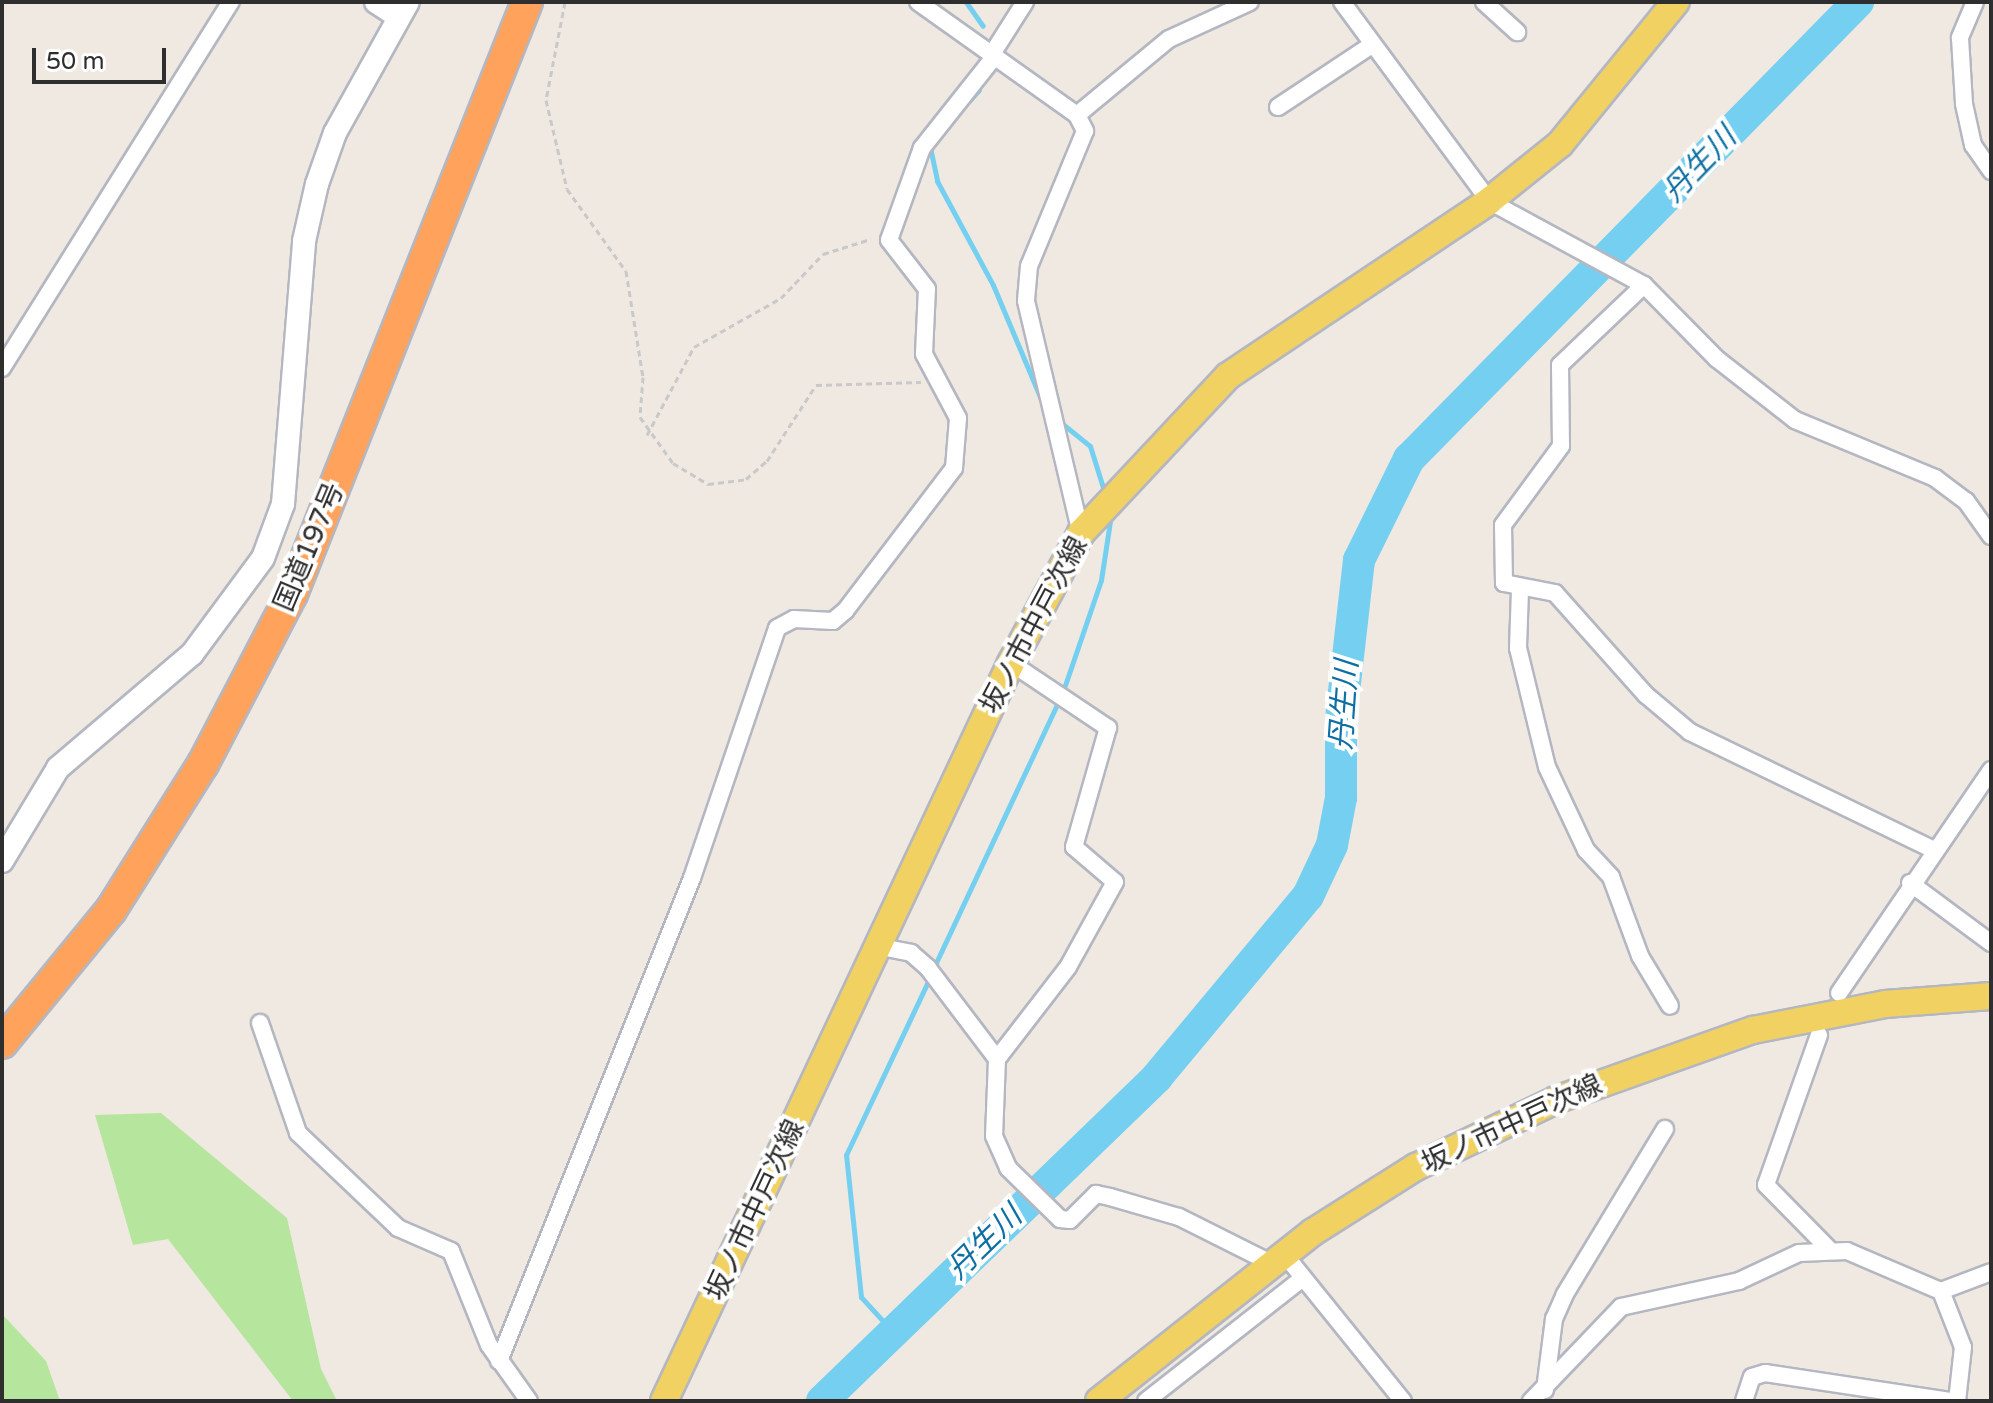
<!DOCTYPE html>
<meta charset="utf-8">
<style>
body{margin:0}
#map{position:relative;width:1993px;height:1403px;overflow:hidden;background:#efe9e1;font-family:"Varela Round","Noto Sans JP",sans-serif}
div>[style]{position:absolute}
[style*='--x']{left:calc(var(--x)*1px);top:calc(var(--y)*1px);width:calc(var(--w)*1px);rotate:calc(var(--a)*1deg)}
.green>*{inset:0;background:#b6e59e}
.stream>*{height:5px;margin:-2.5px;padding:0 2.5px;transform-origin:2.5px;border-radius:2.5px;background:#75cff0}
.river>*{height:32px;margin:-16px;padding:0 16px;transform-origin:16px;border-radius:16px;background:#75cff0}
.path>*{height:3px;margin-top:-1.5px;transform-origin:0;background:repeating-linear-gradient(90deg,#c9c9c9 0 6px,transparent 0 10px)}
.roads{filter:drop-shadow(2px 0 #b4b7c1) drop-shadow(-2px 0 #b4b7c1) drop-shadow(0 2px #b4b7c1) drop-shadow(0 -2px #b4b7c1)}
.street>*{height:16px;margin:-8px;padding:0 8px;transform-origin:8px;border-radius:8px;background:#fff}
.secondary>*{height:22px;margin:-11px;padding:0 11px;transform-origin:11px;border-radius:11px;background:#fff}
.primary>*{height:26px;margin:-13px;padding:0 13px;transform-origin:13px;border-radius:13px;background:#f2d163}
.highway>*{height:30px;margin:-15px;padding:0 15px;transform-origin:15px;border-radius:15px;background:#ffa35c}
span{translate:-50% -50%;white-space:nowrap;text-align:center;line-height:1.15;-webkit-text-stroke:8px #fff;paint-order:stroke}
.street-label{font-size:28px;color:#2e2e2e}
.water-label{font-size:30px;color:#0d6fa3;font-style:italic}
.frame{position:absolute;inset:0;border:4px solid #2e2e2e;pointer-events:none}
.scale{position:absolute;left:32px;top:48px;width:134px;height:36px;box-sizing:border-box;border:4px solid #2e2e2e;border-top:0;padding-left:10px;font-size:24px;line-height:28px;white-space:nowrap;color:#2e2e2e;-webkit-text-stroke:6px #fff;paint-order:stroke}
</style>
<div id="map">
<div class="green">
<div style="clip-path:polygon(161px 1113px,287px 1218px,321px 1369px,337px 1401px,293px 1401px,168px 1239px,133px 1245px,95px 1115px)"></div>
<div style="clip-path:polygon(2px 1314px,46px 1361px,60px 1401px,2px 1401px)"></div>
</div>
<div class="stream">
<div style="--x:966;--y:2;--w:29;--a:55"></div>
<div style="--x:969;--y:101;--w:15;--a:-48"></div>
<div style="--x:930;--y:147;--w:35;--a:78"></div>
<div style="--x:937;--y:181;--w:118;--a:61.7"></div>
<div style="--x:993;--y:285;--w:134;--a:67.2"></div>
<div style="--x:1059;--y:421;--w:40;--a:39"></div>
<div style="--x:1090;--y:446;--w:50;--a:72.6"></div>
<div style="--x:934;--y:967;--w:302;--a:-64.9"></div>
<div style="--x:1062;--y:694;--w:120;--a:-71.1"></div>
<div style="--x:1101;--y:580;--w:66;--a:-81.3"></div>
<div style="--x:894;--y:1333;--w:49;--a:-132.5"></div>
<div style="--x:861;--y:1297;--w:143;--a:-96"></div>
<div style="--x:846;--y:1155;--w:197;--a:-64.7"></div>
</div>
<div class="river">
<div style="--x:822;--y:1401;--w:466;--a:-44"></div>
<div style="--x:1157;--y:1077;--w:236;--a:-50.2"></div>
<div style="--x:1308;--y:896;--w:56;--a:-64.8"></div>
<div style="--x:1332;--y:845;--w:48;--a:-79.2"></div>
<div style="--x:1341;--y:798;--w:80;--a:-90"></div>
<div style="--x:1341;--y:718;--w:159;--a:-83.5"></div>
<div style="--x:1359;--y:560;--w:113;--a:-63.7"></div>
<div style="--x:1409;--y:459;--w:641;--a:-45.51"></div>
</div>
<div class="path">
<div style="--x:565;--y:2;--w:100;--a:101"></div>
<div style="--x:546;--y:100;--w:91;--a:76.7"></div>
<div style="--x:567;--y:189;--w:101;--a:54.3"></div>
<div style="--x:626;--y:271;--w:107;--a:80.9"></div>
<div style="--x:643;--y:377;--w:40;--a:94.3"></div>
<div style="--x:640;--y:417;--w:57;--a:54.3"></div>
<div style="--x:673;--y:463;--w:41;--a:31"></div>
<div style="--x:708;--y:484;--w:38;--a:-7"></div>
<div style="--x:746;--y:479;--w:28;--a:-41"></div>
<div style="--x:767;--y:461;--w:90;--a:-57.2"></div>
<div style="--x:816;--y:385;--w:105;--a:-1.6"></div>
<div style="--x:647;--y:435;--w:100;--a:-61.9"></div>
<div style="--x:694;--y:347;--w:100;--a:-29.4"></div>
<div style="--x:781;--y:298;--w:61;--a:-46.3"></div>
<div style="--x:823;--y:254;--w:50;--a:-17.4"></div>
</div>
<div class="roads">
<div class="street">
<div style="--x:918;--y:2;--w:195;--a:35.4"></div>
<div style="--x:1077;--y:115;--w:18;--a:63"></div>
<div style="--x:1085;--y:131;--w:146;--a:112.5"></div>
<div style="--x:1029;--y:266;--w:35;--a:95"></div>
<div style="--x:1026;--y:301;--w:238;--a:76.7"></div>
<div style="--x:1342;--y:2;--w:247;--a:53.5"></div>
<div style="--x:1489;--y:201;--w:176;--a:28.5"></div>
<div style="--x:1644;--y:285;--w:104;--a:45.4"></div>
<div style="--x:1717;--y:359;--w:99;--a:38"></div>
<div style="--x:1795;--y:420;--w:152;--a:22.5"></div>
<div style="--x:1935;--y:478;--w:39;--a:37"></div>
<div style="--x:1966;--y:501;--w:43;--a:54.5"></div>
<div style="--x:1484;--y:2;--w:45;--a:42.3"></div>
<div style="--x:1975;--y:2;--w:39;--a:113"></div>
<div style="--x:1960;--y:38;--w:66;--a:86.5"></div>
<div style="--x:1964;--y:104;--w:42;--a:77.6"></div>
<div style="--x:1973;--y:145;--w:32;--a:55"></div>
<div style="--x:992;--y:54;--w:62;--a:-57.6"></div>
<div style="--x:1278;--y:107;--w:110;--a:-33.5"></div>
<div style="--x:1077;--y:115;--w:119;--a:-39.6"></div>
<div style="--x:1169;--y:39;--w:89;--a:-24.6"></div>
<div style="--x:1644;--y:285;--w:116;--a:136.4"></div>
<div style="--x:1560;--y:365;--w:81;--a:89.3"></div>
<div style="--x:1561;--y:446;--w:98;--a:126.3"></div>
<div style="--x:1503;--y:525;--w:58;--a:89"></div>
<div style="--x:1504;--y:583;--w:52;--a:11.1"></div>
<div style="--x:1555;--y:593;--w:137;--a:48.3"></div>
<div style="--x:1646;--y:695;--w:57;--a:40.1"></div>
<div style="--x:1690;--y:732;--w:271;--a:25.8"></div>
<div style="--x:2;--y:368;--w:432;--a:-58"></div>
<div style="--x:1520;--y:590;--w:58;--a:92"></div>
<div style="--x:1518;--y:648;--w:122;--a:76.3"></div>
<div style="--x:1547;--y:767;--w:92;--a:64.8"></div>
<div style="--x:1586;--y:850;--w:37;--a:47"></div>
<div style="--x:1611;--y:877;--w:84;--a:69.8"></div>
<div style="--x:1640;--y:956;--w:58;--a:59"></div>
<div style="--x:1910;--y:883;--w:101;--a:36.5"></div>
<div style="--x:881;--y:947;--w:31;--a:11"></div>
<div style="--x:911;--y:953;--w:23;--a:41"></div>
<div style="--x:928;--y:968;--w:114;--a:52.8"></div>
<div style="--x:997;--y:1059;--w:77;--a:92.2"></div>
<div style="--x:994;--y:1136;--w:35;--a:66"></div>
<div style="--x:1008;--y:1168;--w:73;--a:44.4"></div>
<div style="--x:1060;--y:1219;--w:10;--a:6"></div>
<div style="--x:1070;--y:1220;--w:37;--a:-45"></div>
<div style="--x:1096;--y:1194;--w:14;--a:12"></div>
<div style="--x:1110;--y:1197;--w:72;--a:16.2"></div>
<div style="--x:1179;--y:1217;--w:105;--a:26.6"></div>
<div style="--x:1839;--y:993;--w:270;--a:-55.7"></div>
<div style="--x:260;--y:1023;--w:116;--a:70.9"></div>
<div style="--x:298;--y:1133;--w:138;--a:43.5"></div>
<div style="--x:398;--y:1228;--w:58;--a:23.5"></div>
<div style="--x:451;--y:1251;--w:101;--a:68"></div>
<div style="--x:489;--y:1345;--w:69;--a:54.5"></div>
<div style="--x:1819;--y:1035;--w:159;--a:109.5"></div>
<div style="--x:1766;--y:1185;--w:88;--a:45.5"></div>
<div style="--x:997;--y:1059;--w:116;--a:-52.3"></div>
<div style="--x:1068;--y:967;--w:97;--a:-61.1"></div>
<div style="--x:1115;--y:882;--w:54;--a:-139.5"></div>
<div style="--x:1074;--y:847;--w:124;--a:-74.1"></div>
<div style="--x:1108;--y:728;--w:117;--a:-146.2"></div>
<div style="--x:1285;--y:1255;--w:188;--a:51.1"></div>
<div style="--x:1941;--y:1291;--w:60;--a:68.6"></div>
<div style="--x:1963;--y:1347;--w:54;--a:96.3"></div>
<div style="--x:499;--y:1361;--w:520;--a:-68.22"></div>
<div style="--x:692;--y:878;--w:264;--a:-71.2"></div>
<div style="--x:777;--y:628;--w:19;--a:-28"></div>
<div style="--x:794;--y:619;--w:39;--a:3"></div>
<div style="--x:833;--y:621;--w:16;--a:-40"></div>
<div style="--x:845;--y:611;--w:180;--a:-52.7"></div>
<div style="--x:954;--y:468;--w:50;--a:-85.4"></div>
<div style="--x:958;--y:418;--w:72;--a:-118"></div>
<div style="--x:924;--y:354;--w:65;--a:-87.4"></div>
<div style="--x:927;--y:289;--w:62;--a:-127.8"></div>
<div style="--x:889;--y:240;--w:98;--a:-70.3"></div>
<div style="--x:922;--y:148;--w:117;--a:-51.6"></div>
<div style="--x:1545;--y:1390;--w:72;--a:-82.8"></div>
<div style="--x:1554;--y:1319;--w:27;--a:-66"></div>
<div style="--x:1565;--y:1294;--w:193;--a:-58.8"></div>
<div style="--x:1146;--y:1401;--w:199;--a:-38.1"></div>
<div style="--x:1531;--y:1401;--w:130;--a:-46.2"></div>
<div style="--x:1621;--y:1307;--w:121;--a:-12.4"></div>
<div style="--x:1739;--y:1281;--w:66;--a:-25"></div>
<div style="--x:1799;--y:1253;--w:48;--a:-2.4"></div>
<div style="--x:1847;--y:1251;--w:102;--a:23.1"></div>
<div style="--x:1941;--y:1291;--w:53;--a:-20.8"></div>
<div style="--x:1744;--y:1401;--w:25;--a:-72"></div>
<div style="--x:1752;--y:1377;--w:14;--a:-17"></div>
<div style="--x:1765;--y:1373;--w:187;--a:8.6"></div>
</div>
<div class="secondary">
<div style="--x:376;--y:2;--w:27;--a:33"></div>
<div style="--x:2;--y:861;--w:109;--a:-58.9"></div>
<div style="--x:58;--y:768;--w:176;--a:-40.4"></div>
<div style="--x:192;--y:654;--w:119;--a:-53.5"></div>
<div style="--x:263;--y:558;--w:58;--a:-69.7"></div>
<div style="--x:283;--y:504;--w:264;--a:-85.4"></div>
<div style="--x:304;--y:241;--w:58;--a:-77.2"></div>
<div style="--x:317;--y:184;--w:54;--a:-70.6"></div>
<div style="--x:335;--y:133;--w:150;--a:-60.9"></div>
</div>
<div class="primary">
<div style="--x:664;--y:1401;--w:816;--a:-64.82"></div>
<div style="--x:1011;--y:663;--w:148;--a:-61.7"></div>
<div style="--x:1081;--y:533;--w:215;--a:-46.9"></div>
<div style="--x:1228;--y:376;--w:314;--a:-33.8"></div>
<div style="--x:1489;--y:201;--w:91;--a:-38.8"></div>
<div style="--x:1560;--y:144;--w:183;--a:-50.8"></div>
<div style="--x:1099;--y:1401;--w:273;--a:-38.3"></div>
<div style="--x:1313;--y:1232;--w:122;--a:-32.3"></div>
<div style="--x:1416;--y:1167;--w:155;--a:-25.6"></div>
<div style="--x:1556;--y:1100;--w:209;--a:-19.6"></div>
<div style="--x:1753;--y:1030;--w:135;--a:-11.1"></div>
<div style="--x:1885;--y:1004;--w:106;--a:-4.3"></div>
</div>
<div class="highway">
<div style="--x:2;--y:1043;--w:172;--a:-50.7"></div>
<div style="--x:111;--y:910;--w:173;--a:-57.8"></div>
<div style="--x:203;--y:764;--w:192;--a:-62.4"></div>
<div style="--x:292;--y:594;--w:637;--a:-68.35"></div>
</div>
</div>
<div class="street-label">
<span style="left:309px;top:547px;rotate:-67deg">国道197号</span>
<span style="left:1034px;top:625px;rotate:-62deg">坂ノ市中戸次線</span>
<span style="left:1512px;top:1124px;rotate:-25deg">坂ノ市中戸次線</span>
<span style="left:755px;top:1210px;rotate:-65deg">坂ノ市中戸次線</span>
</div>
<div class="water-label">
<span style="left:1700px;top:165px;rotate:-46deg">丹生川</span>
<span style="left:1345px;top:705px;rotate:-86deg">丹生川</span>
<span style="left:985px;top:1243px;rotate:-44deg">丹生川</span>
</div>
<div class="frame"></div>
<div class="scale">50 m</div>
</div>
